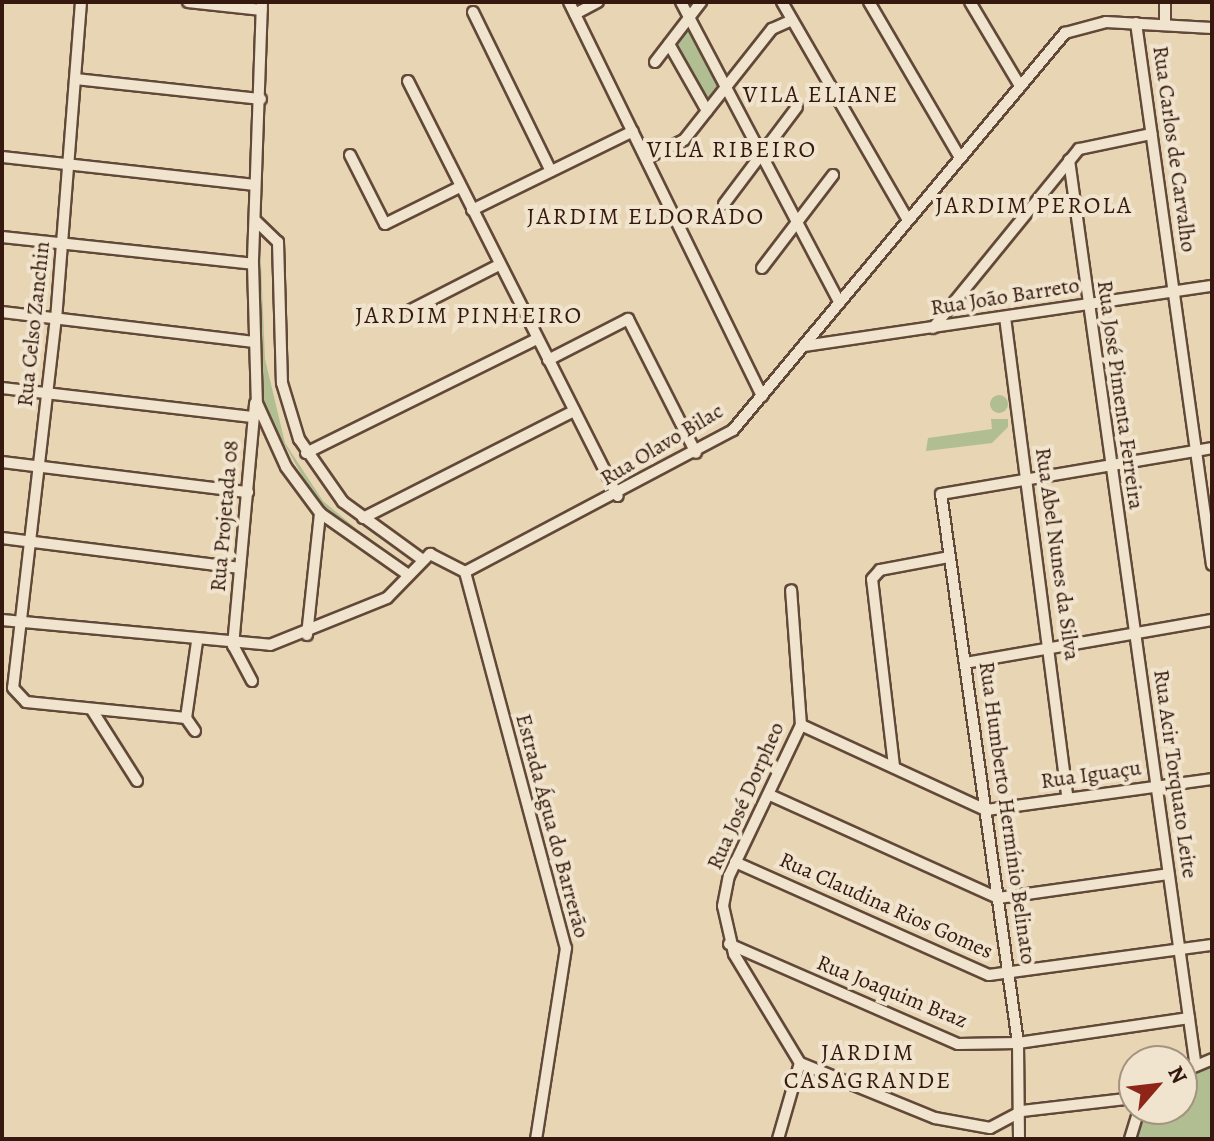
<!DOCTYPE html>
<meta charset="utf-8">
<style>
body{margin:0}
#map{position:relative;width:1214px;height:1141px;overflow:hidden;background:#e8d5b4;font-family:Alegreya,serif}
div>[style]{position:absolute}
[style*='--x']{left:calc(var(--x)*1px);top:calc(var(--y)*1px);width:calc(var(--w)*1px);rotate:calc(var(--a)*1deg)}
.green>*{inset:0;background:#b0be92}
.round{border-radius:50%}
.roads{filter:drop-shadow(2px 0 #624838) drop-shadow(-2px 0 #624838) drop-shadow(0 2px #624838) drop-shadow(0 -2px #624838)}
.street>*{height:10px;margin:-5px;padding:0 5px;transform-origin:5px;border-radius:5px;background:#f0e4ce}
span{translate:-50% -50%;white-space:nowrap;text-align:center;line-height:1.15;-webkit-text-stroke:8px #f0e4ce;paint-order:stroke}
.street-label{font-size:22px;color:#35190e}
.neighbourhood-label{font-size:24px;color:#35190e;letter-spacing:2px}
.frame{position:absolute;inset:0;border:4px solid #35190e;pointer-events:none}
.north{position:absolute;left:1118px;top:1045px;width:80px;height:80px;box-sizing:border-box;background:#f0e4ce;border:2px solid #a59381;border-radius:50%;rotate:62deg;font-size:22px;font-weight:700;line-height:32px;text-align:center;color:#35190e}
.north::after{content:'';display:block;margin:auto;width:28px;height:36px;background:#8f2418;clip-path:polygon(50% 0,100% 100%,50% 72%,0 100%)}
</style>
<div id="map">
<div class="green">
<div style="clip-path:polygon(688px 24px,721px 84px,705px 103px,673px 46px)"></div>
<div style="clip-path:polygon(260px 240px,265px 359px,285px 443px,323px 501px,395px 561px,318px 504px,267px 413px,260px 385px)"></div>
<div class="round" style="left:990px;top:395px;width:18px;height:18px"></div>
<div style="clip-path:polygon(991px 419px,1008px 419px,1008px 427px,992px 443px,926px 451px,928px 438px,992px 429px)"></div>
<div style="clip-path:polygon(1212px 1063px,1212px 1139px,1131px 1139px,1140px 1109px,1182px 1109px,1182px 1073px)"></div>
</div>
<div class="roads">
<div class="street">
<div style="--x:81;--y:2;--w:316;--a:94.5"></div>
<div style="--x:56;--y:317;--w:373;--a:96.6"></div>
<div style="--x:13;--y:688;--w:19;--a:47"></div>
<div style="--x:26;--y:702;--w:161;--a:5.7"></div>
<div style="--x:188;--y:2;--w:74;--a:6.2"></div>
<div style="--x:262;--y:2;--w:262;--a:92"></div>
<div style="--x:253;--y:264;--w:139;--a:88.4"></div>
<div style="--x:257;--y:403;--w:70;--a:65.6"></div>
<div style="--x:286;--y:467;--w:57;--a:53.5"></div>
<div style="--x:320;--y:513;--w:106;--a:35"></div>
<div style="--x:569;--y:2;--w:439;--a:63.9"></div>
<div style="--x:681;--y:2;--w:340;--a:62.2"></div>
<div style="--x:782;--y:2;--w:252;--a:60"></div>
<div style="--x:869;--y:2;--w:181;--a:59.7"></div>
<div style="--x:970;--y:2;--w:98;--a:59.2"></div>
<div style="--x:1165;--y:2;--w:23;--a:90"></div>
<div style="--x:473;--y:12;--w:177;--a:63.9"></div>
<div style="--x:575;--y:14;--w:26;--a:-28"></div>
<div style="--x:1136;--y:23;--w:547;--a:82.02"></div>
<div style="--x:669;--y:44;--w:77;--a:60.4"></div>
<div style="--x:655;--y:62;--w:76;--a:-52.5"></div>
<div style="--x:76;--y:79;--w:186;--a:6.2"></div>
<div style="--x:408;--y:81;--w:465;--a:63.2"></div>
<div style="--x:350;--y:155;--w:77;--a:63.1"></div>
<div style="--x:385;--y:224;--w:84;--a:-26.3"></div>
<div style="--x:2;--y:157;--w:254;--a:6.3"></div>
<div style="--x:647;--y:158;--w:41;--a:-25.9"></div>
<div style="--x:684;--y:140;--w:142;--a:-51.6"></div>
<div style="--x:772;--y:29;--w:22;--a:-24"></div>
<div style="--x:1069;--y:160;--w:910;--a:82.04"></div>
<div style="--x:724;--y:204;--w:121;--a:-53"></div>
<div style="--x:472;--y:210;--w:179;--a:-26.1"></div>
<div style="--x:255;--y:220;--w:32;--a:44"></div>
<div style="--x:278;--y:242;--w:141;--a:88.4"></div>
<div style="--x:282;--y:383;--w:59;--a:73.1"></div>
<div style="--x:299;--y:439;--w:77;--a:55.1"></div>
<div style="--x:343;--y:502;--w:95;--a:36"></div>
<div style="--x:2;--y:237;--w:252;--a:6.1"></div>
<div style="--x:762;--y:268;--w:117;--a:-52.6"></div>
<div style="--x:409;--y:311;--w:101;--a:-27.1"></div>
<div style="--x:2;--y:312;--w:254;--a:6.8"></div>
<div style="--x:1005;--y:317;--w:484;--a:82.6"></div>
<div style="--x:933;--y:328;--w:231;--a:-50.8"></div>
<div style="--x:1079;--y:149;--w:74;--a:-11.8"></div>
<div style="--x:804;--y:346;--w:412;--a:-8.4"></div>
<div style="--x:548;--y:360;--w:90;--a:-27.1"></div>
<div style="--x:628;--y:319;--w:150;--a:63.1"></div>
<div style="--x:2;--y:388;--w:254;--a:6.6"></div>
<div style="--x:306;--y:453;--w:258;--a:-26.3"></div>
<div style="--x:2;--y:462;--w:248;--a:7"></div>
<div style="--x:363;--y:518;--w:237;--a:-26.9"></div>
<div style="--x:2;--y:538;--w:240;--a:7.2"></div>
<div style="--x:465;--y:572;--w:303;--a:-27.9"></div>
<div style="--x:733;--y:430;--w:518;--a:-50.1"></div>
<div style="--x:1065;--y:33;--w:42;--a:-15"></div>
<div style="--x:1106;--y:22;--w:106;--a:3.2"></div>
<div style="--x:465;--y:572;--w:389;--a:75"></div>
<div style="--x:566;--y:948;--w:193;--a:98.9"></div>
<div style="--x:2;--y:620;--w:269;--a:5.3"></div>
<div style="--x:270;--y:645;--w:126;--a:-21.9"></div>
<div style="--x:387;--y:598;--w:62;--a:-45.7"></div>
<div style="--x:430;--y:554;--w:39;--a:27"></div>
<div style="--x:307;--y:635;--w:123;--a:-83.9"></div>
<div style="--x:965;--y:663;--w:251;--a:-9.9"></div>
<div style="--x:252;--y:681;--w:40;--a:-118"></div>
<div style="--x:233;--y:646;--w:244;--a:-84.8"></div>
<div style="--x:92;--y:710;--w:84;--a:57.6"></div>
<div style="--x:801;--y:725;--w:204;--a:24.7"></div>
<div style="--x:986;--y:810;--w:228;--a:-7.8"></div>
<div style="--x:195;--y:731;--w:16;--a:-125"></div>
<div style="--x:186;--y:718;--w:77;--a:-81.8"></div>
<div style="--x:894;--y:766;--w:188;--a:-96.7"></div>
<div style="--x:872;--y:579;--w:12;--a:-48"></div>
<div style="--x:880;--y:570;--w:70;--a:-10.7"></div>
<div style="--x:770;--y:795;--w:250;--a:24.3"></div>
<div style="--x:998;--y:898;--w:172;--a:-8"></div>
<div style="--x:735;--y:862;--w:278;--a:24"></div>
<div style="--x:989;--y:975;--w:225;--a:-7.7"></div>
<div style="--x:729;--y:944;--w:250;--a:23.6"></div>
<div style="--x:958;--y:1044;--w:60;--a:-1"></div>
<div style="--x:1018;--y:1043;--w:173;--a:-8.3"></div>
<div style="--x:800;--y:1063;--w:146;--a:22.2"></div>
<div style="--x:935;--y:1118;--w:56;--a:10.3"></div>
<div style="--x:990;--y:1128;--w:36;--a:-28"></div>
<div style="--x:1022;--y:1111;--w:113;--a:-6.6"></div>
<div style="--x:1182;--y:1072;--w:33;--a:-23"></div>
<div style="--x:778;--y:1139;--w:79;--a:-73.9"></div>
<div style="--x:800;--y:1063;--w:127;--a:-121.2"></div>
<div style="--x:734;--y:954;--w:49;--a:-102.9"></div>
<div style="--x:723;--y:906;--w:31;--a:-79"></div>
<div style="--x:729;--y:876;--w:167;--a:-64.5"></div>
<div style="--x:801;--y:725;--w:135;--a:-94.2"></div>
<div style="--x:1019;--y:1139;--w:96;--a:-90.6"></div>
<div style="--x:1018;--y:1043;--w:554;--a:-97.98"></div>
<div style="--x:941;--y:494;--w:275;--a:-9.6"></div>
<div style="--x:1130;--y:1139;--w:31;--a:-73"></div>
</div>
</div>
<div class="street-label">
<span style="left:1174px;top:149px;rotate:82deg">Rua Carlos de Carvalho</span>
<span style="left:1005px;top:297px;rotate:-9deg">Rua João Barreto</span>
<span style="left:34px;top:324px;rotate:-84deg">Rua Celso Zanchin</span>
<span style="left:1120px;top:395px;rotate:82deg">Rua José Pimenta Ferreira</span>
<span style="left:662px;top:445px;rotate:-31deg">Rua Olavo Bilac</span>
<span style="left:225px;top:516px;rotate:-85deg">Rua Projetada 08</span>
<span style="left:1057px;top:554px;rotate:82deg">Rua Abel Nunes da Silva</span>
<span style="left:1175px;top:774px;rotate:82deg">Rua Acir Torquato Leite</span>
<span style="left:1091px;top:775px;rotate:-8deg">Rua Iguaçu</span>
<span style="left:746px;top:796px;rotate:-66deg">Rua José Dorpheo</span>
<span style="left:1007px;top:813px;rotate:82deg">Rua Humberto Hermínio Belinato</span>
<span style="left:552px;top:826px;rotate:75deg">Estrada Água do Barrerão</span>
<span style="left:886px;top:906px;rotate:24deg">Rua Claudina Rios Gomes</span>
<span style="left:892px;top:992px;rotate:22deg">Rua Joaquim Braz</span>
</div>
<div class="neighbourhood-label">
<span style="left:821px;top:95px">VILA ELIANE</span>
<span style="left:732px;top:150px">VILA RIBEIRO</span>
<span style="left:1034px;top:206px">JARDIM PEROLA</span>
<span style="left:646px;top:217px">JARDIM ELDORADO</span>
<span style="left:469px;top:316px">JARDIM PINHEIRO</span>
<span style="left:868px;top:1067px">JARDIM<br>CASAGRANDE</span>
</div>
<div class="frame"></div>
<div class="north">N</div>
</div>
